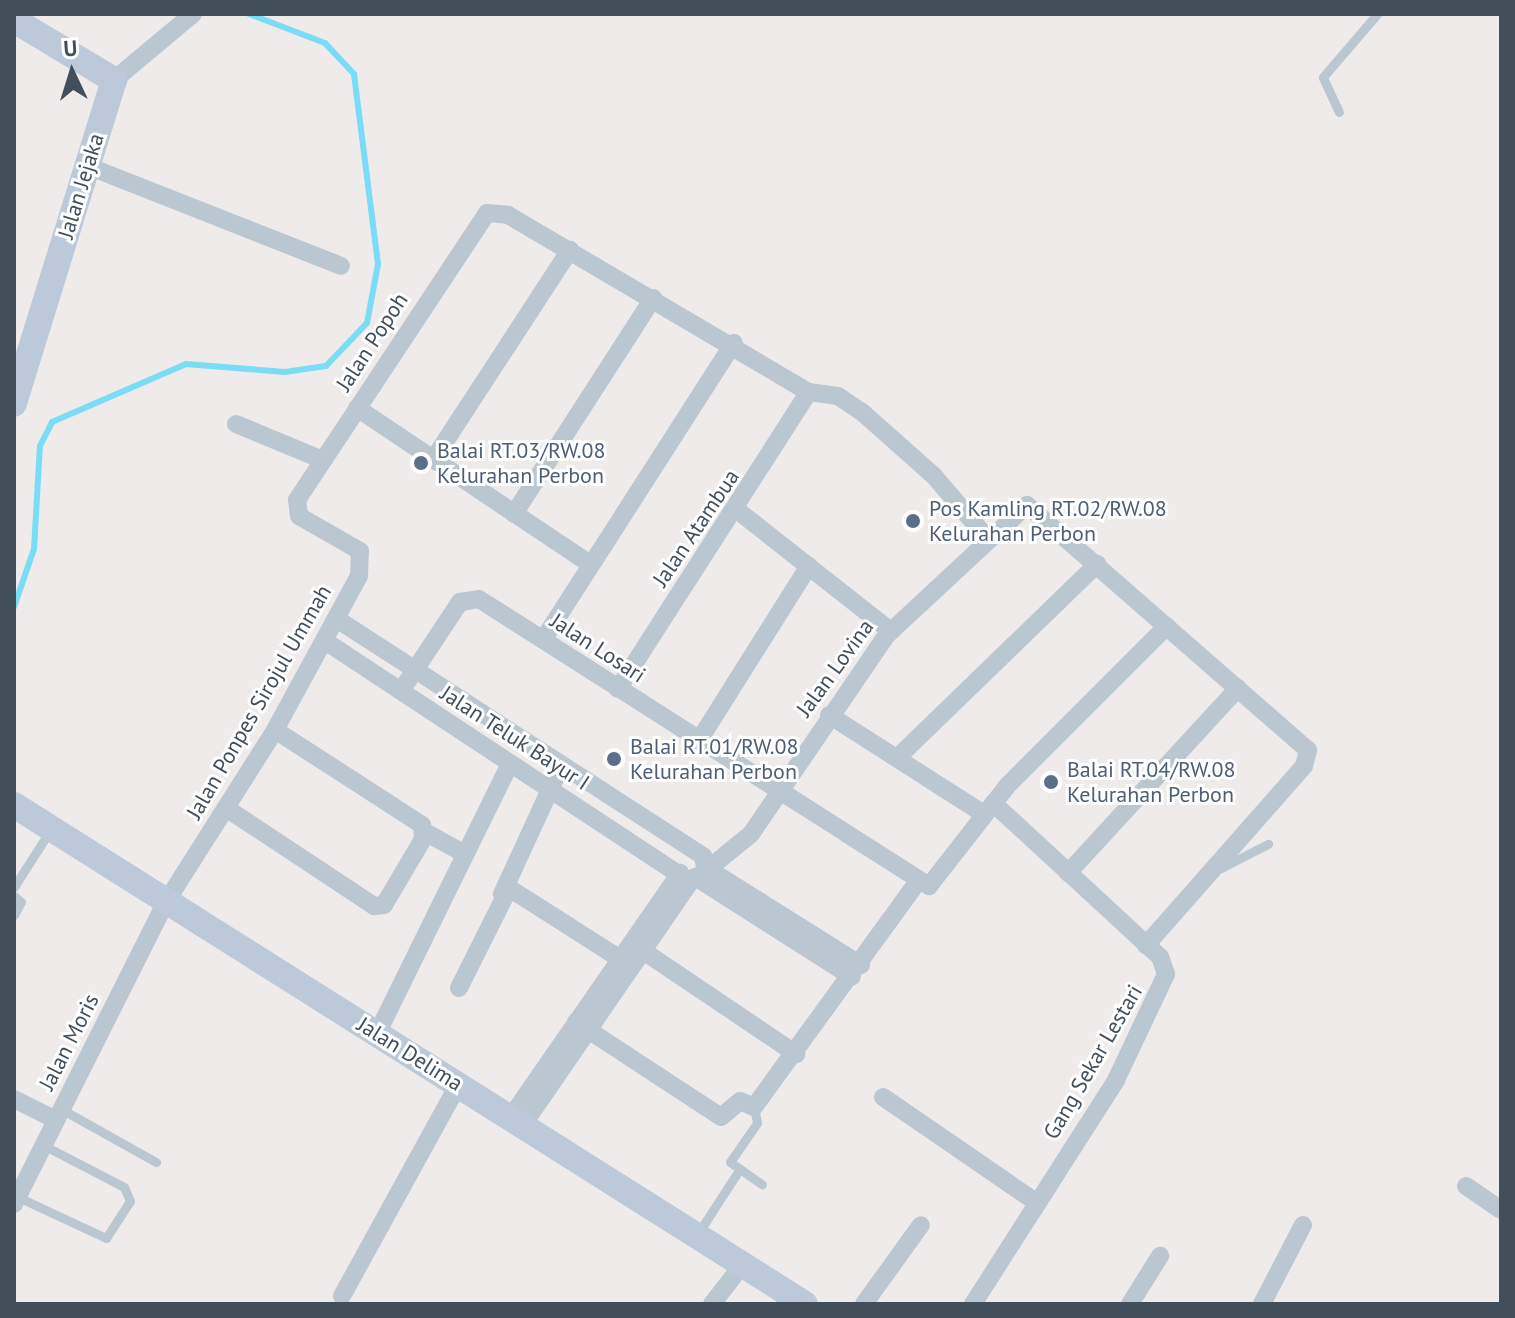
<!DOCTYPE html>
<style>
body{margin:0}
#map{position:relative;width:1515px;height:1318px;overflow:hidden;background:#efebeb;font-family:"PT Sans",sans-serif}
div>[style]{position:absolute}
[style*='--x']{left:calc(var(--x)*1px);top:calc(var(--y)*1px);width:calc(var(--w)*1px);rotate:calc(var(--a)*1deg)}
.stream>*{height:6px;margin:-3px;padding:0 3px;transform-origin:3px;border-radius:3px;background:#7bdcf5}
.lane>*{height:9px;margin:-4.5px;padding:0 4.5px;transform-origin:4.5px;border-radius:4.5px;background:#bac6d0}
.street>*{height:18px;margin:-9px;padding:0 9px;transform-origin:9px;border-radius:9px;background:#bac6d0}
.secondary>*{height:26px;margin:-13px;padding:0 13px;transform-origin:13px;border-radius:13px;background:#bcc9d8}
.dots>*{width:22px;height:22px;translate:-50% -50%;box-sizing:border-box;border:4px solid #fff;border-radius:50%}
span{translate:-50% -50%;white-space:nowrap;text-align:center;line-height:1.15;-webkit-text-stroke:6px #fff;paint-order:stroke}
.street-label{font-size:22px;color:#424f5b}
.service-label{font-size:22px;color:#4e5e75}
.left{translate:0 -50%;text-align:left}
.frame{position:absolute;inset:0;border:16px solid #424f5b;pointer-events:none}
.north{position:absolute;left:32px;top:32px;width:80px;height:80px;-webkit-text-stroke:6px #fff;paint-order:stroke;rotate:356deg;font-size:22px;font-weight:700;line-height:32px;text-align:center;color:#424f5b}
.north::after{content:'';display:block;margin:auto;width:28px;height:36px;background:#424f5b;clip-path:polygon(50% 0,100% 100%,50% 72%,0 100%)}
</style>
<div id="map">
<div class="stream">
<div style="--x:14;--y:607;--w:61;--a:-71"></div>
<div style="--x:34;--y:549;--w:103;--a:-86.7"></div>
<div style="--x:40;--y:446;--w:27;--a:-63"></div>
<div style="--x:52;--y:422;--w:146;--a:-23.4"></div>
<div style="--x:186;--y:364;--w:99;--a:4.6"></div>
<div style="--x:285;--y:372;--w:41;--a:-8.3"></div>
<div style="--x:326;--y:366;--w:59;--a:-46.4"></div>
<div style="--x:367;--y:323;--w:60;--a:-79.4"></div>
<div style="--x:378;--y:264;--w:192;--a:-97.2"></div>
<div style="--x:354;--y:74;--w:42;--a:-133.1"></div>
<div style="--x:325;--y:43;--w:81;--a:-159.1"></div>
</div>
<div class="lane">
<div style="--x:1339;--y:112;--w:38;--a:-115"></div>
<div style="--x:1323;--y:77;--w:83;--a:-49.4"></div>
<div style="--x:1221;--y:868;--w:53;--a:-27.1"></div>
<div style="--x:14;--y:887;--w:65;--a:-57.5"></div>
<div style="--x:14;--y:896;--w:9;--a:41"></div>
<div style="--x:21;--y:902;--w:15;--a:118"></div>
<div style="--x:754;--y:1107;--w:16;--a:79"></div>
<div style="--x:757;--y:1123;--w:47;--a:124.7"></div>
<div style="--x:730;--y:1162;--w:39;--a:35"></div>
<div style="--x:61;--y:1109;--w:109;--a:29.2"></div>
<div style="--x:18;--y:1197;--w:97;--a:25"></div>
<div style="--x:106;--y:1238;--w:44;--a:-57"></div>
<div style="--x:130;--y:1201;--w:15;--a:-113"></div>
<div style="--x:124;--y:1187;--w:91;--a:-152.6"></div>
<div style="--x:697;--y:1235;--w:77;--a:-57.1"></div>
</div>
<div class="street">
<div style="--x:114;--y:80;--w:103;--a:-39.9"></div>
<div style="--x:85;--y:165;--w:275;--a:21.5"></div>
<div style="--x:809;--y:392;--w:29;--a:8"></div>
<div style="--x:838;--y:396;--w:29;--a:34"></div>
<div style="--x:862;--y:412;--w:96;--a:41.6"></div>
<div style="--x:934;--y:476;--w:83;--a:49.4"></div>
<div style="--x:357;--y:408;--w:280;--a:33.8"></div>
<div style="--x:236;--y:424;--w:94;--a:22.5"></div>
<div style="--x:433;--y:460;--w:251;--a:-56.9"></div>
<div style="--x:737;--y:510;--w:196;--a:38.2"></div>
<div style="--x:514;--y:514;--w:257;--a:-57.2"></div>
<div style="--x:543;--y:640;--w:353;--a:-57.3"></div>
<div style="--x:325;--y:641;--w:434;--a:33.4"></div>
<div style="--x:687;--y:880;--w:20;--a:-20"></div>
<div style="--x:706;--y:873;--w:17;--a:-100"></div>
<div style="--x:703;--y:856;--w:436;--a:-147.1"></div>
<div style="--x:618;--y:689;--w:353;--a:-57.3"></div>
<div style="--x:401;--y:691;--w:107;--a:-56.5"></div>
<div style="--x:460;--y:602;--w:19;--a:-9"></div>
<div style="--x:479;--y:599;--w:534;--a:32.53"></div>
<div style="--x:929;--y:886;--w:127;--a:-52"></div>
<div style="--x:1007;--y:786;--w:226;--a:-45"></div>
<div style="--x:829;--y:715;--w:184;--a:32.6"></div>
<div style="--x:698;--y:742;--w:208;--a:-57.8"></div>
<div style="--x:897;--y:758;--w:279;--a:-44.1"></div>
<div style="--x:226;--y:808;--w:178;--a:33.5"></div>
<div style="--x:374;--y:906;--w:10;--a:-6"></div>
<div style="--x:384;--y:905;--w:77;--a:-59.4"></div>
<div style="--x:423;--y:839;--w:14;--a:-94"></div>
<div style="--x:422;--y:825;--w:175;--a:-147.1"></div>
<div style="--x:425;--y:832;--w:46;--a:28.8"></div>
<div style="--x:1068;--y:873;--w:251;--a:-47.4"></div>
<div style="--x:700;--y:880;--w:180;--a:32.5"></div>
<div style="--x:502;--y:894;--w:127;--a:-65.3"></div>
<div style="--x:633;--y:944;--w:197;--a:34"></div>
<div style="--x:861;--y:965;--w:181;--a:-147.9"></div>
<div style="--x:708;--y:869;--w:55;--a:-39.1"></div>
<div style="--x:751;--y:834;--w:241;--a:-55.7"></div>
<div style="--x:887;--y:635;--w:191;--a:-42.9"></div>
<div style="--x:1027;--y:505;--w:373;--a:41.1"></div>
<div style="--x:1308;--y:750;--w:16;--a:104"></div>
<div style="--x:1304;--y:766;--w:239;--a:131.4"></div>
<div style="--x:459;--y:988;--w:112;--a:-63.4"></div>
<div style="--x:509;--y:888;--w:143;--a:32.5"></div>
<div style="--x:576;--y:1022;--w:173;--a:33.2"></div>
<div style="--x:721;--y:1117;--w:25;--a:-40"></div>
<div style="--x:740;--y:1101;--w:15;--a:23"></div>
<div style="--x:754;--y:1107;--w:277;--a:-54"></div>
<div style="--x:377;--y:1034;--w:301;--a:-63.8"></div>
<div style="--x:883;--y:1097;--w:187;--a:34.5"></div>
<div style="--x:14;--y:1099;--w:47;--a:26.6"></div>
<div style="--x:511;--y:1117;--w:297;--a:-55.3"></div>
<div style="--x:523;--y:1125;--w:296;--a:-55.5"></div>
<div style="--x:1466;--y:1186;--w:42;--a:34.4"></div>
<div style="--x:14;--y:1204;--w:338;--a:-63.3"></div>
<div style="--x:166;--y:902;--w:204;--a:-57.6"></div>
<div style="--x:275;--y:730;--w:175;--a:-61.4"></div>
<div style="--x:359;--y:576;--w:25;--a:-88"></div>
<div style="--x:360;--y:551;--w:70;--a:-150.2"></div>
<div style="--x:299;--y:516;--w:16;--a:-97"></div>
<div style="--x:297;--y:500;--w:344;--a:-56.5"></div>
<div style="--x:487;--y:213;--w:21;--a:5"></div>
<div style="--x:508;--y:215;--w:349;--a:30.5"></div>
<div style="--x:342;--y:1296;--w:241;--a:-61.2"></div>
<div style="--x:712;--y:1304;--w:51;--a:-52.2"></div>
<div style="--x:864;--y:1304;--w:97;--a:-54.2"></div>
<div style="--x:973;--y:1304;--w:266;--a:-57.4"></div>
<div style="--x:1116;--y:1080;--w:117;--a:-64.7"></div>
<div style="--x:1166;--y:974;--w:18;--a:-109"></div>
<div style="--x:1160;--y:957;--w:227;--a:-137.3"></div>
<div style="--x:1130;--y:1304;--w:57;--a:-58"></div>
<div style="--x:1262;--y:1304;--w:89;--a:-62.6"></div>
</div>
<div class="secondary">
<div style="--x:14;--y:20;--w:117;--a:31"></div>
<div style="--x:114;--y:80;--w:339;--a:107.2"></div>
<div style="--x:14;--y:805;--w:935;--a:32.25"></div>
</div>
<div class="dots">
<div style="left:421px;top:463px;background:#5c6f8a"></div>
<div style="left:913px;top:521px;background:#5c6f8a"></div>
<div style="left:614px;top:759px;background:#5c6f8a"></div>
<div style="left:1051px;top:782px;background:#5c6f8a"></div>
</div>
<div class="street-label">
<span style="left:81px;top:186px;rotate:-73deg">Jalan Jejaka</span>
<span style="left:372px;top:342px;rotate:-57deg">Jalan Popoh</span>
<span style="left:696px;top:528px;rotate:-56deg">Jalan Atambua</span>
<span style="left:598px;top:648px;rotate:33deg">Jalan Losari</span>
<span style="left:835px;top:668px;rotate:-54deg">Jalan Lovina</span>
<span style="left:259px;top:702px;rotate:-60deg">Jalan Ponpes Sirojul Ummah</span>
<span style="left:515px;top:738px;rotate:33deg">Jalan Teluk Bayur I</span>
<span style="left:69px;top:1042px;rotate:-63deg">Jalan Moris</span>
<span style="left:410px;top:1054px;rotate:32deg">Jalan Delima</span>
<span style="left:1093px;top:1062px;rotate:-60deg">Gang Sekar Lestari</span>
</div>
<div class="service-label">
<span class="left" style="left:437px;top:463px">Balai RT.03/RW.08<br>Kelurahan Perbon</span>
<span class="left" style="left:929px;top:521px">Pos Kamling RT.02/RW.08<br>Kelurahan Perbon</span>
<span class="left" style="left:630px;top:759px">Balai RT.01/RW.08<br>Kelurahan Perbon</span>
<span class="left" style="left:1067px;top:782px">Balai RT.04/RW.08<br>Kelurahan Perbon</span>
</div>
<div class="frame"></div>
<div class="north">U</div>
</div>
